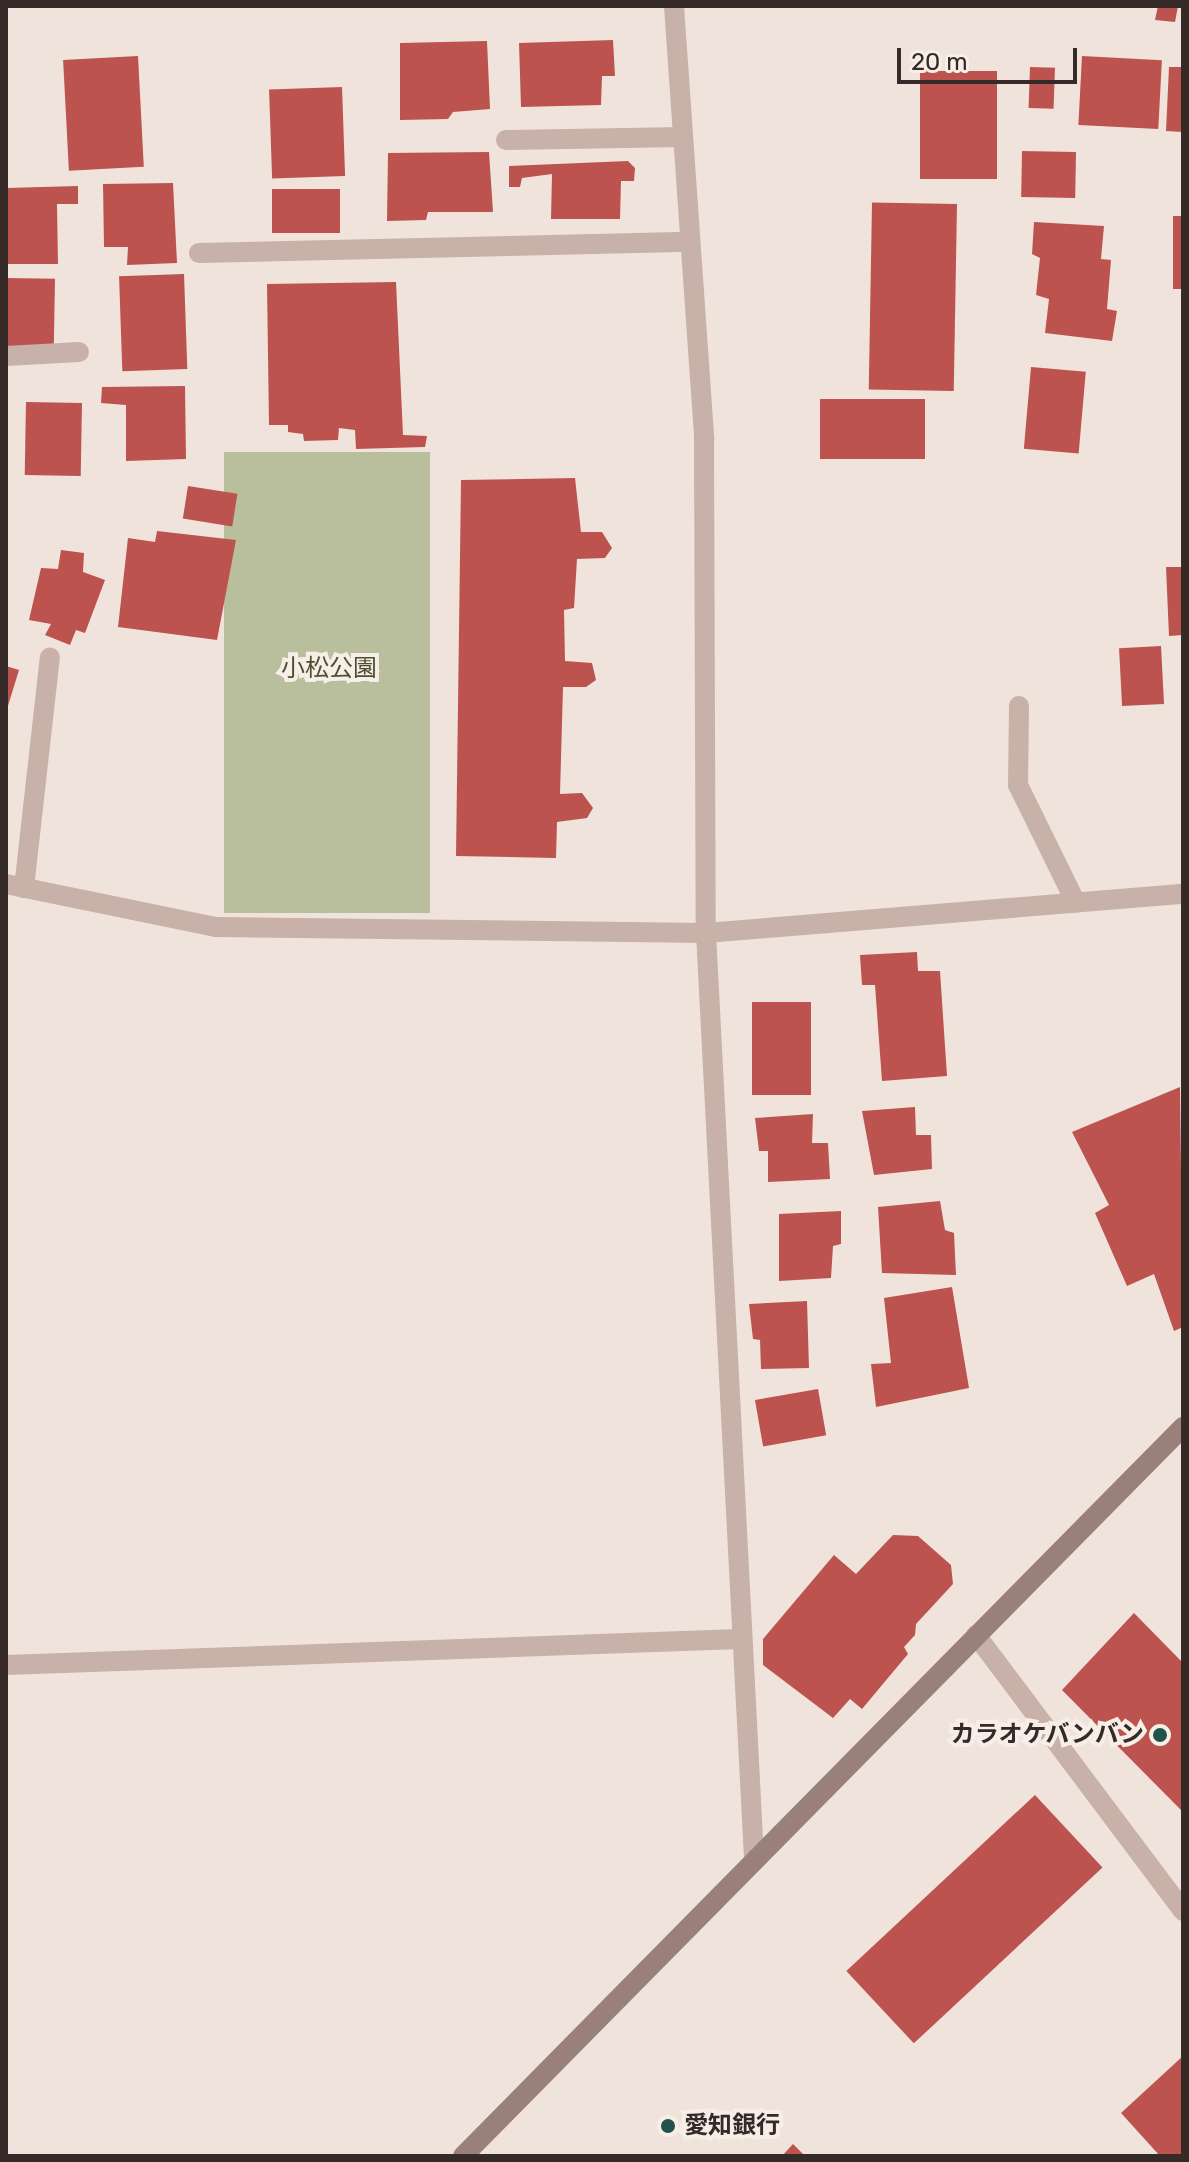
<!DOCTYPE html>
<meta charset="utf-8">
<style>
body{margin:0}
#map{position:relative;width:1189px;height:2162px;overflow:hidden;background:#f0e3dc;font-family:Rubik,"Noto Sans JP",sans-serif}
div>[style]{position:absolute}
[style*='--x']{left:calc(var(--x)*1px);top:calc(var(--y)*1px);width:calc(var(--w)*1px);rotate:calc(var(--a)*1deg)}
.green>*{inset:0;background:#b9be9d;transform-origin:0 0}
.building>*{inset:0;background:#bc534e;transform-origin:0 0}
.lane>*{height:20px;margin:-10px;padding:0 10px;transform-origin:10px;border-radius:10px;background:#c7b1a9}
.street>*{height:20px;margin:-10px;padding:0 10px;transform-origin:10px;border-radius:10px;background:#c7b1a9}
.secondary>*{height:20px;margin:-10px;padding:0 10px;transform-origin:10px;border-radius:10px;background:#9a807b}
.dots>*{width:22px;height:22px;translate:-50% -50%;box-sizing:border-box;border:4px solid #f8eee8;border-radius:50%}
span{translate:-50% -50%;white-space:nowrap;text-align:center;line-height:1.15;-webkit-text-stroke:8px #f8eee8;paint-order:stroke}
.park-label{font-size:24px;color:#4b512e}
.poi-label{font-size:24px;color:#352a28;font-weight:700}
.right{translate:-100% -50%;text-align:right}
.left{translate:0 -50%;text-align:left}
.frame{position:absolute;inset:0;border:8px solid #352a28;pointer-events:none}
.scale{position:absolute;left:897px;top:48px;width:180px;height:36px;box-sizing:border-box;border:4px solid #352a28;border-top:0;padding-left:10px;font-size:24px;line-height:28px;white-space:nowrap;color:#352a28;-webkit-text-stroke:6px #f8eee8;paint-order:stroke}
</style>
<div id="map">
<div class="green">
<div style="left:430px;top:452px;width:461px;height:206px;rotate:90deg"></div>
</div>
<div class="building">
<div style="clip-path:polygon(1158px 6px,1178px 6px,1175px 22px,1155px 20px)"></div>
<div style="clip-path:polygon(613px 40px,615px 76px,602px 76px,601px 105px,521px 107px,519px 43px)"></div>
<div style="clip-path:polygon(487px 41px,490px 109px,453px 112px,448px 119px,400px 120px,400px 43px)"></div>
<div style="left:138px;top:56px;width:111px;height:75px;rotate:87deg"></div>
<div style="left:1082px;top:56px;width:80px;height:69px;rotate:3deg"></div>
<div style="left:1030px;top:67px;width:25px;height:41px;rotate:2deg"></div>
<div style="clip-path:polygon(1169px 67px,1183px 67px,1183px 132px,1166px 131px)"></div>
<div style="left:920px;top:71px;width:77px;height:108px"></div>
<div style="left:342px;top:87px;width:89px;height:73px;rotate:88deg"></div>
<div style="left:1022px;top:151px;width:54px;height:46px;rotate:1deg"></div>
<div style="clip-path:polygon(489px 152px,493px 212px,428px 212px,426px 220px,387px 221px,388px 153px)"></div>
<div style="clip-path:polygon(628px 161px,635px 168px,634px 181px,621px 181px,620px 219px,551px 219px,552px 174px,522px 178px,520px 187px,509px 187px,509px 166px)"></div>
<div style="clip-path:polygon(173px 183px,177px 263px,127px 265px,128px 247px,104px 247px,103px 184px)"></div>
<div style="clip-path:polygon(78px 186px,78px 204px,57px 204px,58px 264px,6px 264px,6px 188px)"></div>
<div style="left:272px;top:189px;width:68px;height:44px"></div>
<div style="left:957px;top:204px;width:187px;height:85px;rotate:91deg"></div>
<div style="left:1173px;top:216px;width:10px;height:73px"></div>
<div style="clip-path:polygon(1034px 222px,1104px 226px,1101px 259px,1111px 260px,1107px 309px,1117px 311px,1112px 341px,1045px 333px,1049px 299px,1036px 295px,1040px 258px,1032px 254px)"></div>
<div style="left:184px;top:274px;width:95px;height:65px;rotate:88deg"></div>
<div style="left:6px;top:278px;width:49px;height:70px;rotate:1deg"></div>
<div style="clip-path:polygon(396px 282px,403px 435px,427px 436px,425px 447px,356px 449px,355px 430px,339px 428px,338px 440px,304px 441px,303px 434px,288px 432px,288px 425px,269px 425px,267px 284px)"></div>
<div style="left:1031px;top:367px;width:55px;height:82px;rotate:5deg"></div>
<div style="clip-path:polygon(185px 386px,186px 459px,126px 461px,126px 405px,101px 403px,102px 387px)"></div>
<div style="left:820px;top:399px;width:105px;height:60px"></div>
<div style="left:26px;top:402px;width:56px;height:73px;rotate:1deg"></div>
<div style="clip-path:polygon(575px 478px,581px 532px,602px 532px,612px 548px,605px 558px,577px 559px,574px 608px,564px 610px,565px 661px,592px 663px,596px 680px,586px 687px,563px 687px,560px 794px,582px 793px,593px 808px,587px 818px,557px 822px,556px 858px,456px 856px,461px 480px)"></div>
<div style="left:188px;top:486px;width:50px;height:33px;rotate:9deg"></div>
<div style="clip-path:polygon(157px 531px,236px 540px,217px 640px,118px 627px,128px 538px,155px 542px)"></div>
<div style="clip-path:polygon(61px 550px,84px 553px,83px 572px,105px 580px,85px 633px,76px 630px,70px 645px,45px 635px,51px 624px,29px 620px,41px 568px,58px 569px)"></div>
<div style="clip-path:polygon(1166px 567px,1183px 567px,1183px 635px,1169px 636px)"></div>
<div style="left:1161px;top:646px;width:58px;height:42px;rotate:87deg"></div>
<div style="clip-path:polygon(6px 666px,19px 670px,7px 709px,6px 709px)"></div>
<div style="clip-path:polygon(917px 952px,918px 971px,940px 971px,947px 1076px,882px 1081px,875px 985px,862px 985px,860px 955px)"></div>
<div style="left:752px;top:1002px;width:59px;height:93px"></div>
<div style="clip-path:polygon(1180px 1087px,1183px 1327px,1174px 1331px,1154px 1274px,1127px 1286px,1095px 1213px,1109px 1205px,1072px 1132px)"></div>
<div style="clip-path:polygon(915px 1107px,916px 1135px,931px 1135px,932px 1169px,874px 1175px,862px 1111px)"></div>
<div style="clip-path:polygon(813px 1114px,812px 1143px,828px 1143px,830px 1179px,768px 1182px,768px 1151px,759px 1151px,755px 1118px)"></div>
<div style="clip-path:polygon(940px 1201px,945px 1230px,954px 1233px,956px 1275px,882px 1273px,878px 1207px)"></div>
<div style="clip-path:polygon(841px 1211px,841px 1244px,833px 1246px,831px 1278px,779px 1281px,779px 1214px)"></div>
<div style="clip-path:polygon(952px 1287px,969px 1388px,876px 1407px,871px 1364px,891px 1363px,884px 1298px)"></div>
<div style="clip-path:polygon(807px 1301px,809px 1368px,761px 1369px,760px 1340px,753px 1339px,749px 1304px)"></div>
<div style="left:818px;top:1389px;width:47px;height:64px;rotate:80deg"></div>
<div style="clip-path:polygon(893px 1535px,918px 1536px,951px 1565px,953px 1584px,916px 1624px,915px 1635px,904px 1647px,908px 1654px,862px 1709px,850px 1699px,833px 1718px,763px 1665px,763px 1639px,834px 1555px,856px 1574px)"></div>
<div style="clip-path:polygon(1134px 1613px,1183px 1663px,1183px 1812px,1062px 1690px)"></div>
<div style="left:1035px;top:1795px;width:99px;height:258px;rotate:47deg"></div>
<div style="clip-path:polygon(1183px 2056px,1183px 2156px,1160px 2156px,1121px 2113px)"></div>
<div style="clip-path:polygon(793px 2144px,805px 2156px,782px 2156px)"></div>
</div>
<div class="lane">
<div style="--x:6;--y:356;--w:73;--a:-3.1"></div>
</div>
<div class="street">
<div style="--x:674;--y:6;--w:435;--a:86"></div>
<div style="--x:704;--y:440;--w:493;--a:89.8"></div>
<div style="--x:706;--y:933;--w:927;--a:87.03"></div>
<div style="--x:506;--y:140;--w:177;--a:-1"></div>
<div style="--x:199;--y:253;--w:491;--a:-1.3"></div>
<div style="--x:1019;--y:706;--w:79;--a:90.7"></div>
<div style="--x:1018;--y:785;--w:131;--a:63.8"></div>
<div style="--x:6;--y:884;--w:214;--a:11.6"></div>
<div style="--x:216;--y:927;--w:490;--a:0.7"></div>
<div style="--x:706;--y:933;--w:479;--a:-4.7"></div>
<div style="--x:24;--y:888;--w:232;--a:-83.6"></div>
<div style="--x:976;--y:1635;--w:345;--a:53.1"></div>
<div style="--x:6;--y:1665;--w:734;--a:-2.03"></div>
</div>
<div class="secondary">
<div style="--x:463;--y:2156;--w:1025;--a:-45.36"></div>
</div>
<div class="dots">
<div style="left:1160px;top:1735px;background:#21534d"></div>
<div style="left:668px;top:2126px;background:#21534d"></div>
</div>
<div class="park-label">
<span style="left:329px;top:669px">小松公園</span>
</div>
<div class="poi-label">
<span class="right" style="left:1144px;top:1735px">カラオケバンバン</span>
<span class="left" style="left:684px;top:2126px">愛知銀行</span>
</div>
<div class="frame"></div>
<div class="scale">20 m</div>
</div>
